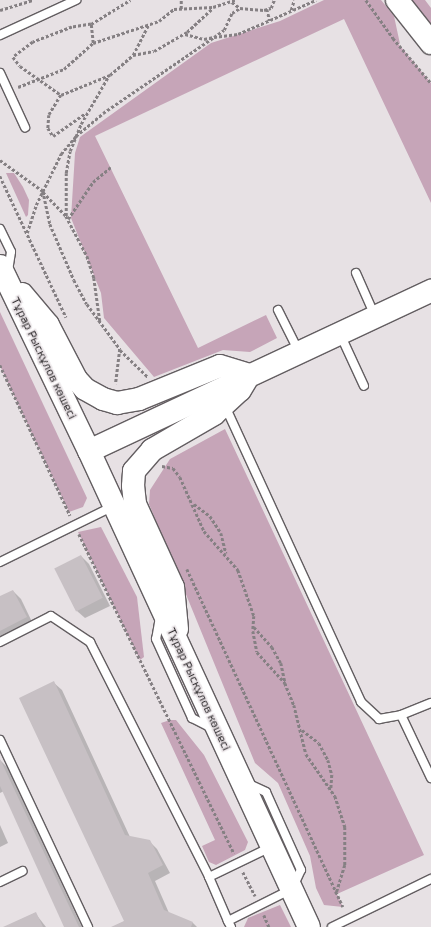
<!DOCTYPE html>
<meta charset="utf-8">
<style>
body{margin:0}
#map{position:relative;width:431px;height:927px;overflow:hidden;background:#e7e1e4;font-family:"Exo 2",sans-serif}
div>[style]{position:absolute}
[style*='--x']{left:calc(var(--x)*1px);top:calc(var(--y)*1px);width:calc(var(--w)*1px);rotate:calc(var(--a)*1deg)}
.green>*{inset:0;background:#c6a5b8}
.shadow>*{inset:0;background:#0003}
.building>*{inset:0;background:#c7c0c4;transform-origin:0 0}
.path>*{height:2.5px;margin-top:-1.25px;transform-origin:0;background:repeating-linear-gradient(90deg,#858083 0 3px,transparent 0 5px)}
.roads{filter:drop-shadow(1px 0 #635e61) drop-shadow(-1px 0 #635e61) drop-shadow(0 1px #635e61) drop-shadow(0 -1px #635e61)}
.lane>*{height:8px;margin:-4px;padding:0 4px;transform-origin:4px;border-radius:4px;background:#fff}
.secondary>*{height:22px;margin:-11px;padding:0 11px;transform-origin:11px;border-radius:11px;background:#fff}
span{translate:-50% -50%;white-space:nowrap;text-align:center;line-height:1.15;-webkit-text-stroke:3px #e7e1e4;paint-order:stroke}
.street-label{font-size:12px;color:#312e30}
</style>
<div id="map">
<div class="green">
<div style="clip-path:polygon(324px 0,366px 0,370px 6px,367px 0,381px 0,394px 16px,400px 44px,396px 41px,431px 83px,431px 203px,344px 19px,95px 136px,198px 348px,266px 315px,277px 338px,250px 352px,223px 350px,154px 377px,104px 318px,101px 293px,71px 218px,75px 153px,80px 137px,211px 43px,280px 21px)"></div>
<div style="clip-path:polygon(410px 0,425px 0,431px 8px,431px 29px)"></div>
<div style="clip-path:polygon(6px 173px,14px 173px,23px 187px,29px 200px,28px 215px,26px 217px)"></div>
<div style="clip-path:polygon(0 312px,87px 498px,83px 507px,69px 512px,0 366px)"></div>
<div style="clip-path:polygon(225px 429px,424px 855px,337px 894px,343px 907px,324px 905px,316px 888px,310px 856px,278px 783px,255px 763px,149px 504px,150px 490px,170px 459px)"></div>
<div style="clip-path:polygon(101px 527px,137px 597px,144px 657px,140px 660px,78px 532px)"></div>
<div style="clip-path:polygon(170px 720px,176px 720px,204px 755px,248px 842px,245px 850px,216px 865px,209px 862px,202px 846px,215px 840px,161px 723px)"></div>
<div style="clip-path:polygon(280px 905px,291px 927px,244px 927px,248px 918px)"></div>
</div>
<div class="shadow">
<div style="clip-path:polygon(81px 556px,89px 564px,110px 606px,85px 618px,77px 611px)"></div>
<div style="clip-path:polygon(13px 591px,21px 599px,34px 626px,0 643px,0 597px)"></div>
<div style="clip-path:polygon(54px 683px,62px 690px,130px 837px,149px 841px,157px 849px,170px 873px,155px 881px,169px 913px,193px 923px,197px 927px,113px 927px,125px 921px)"></div>
<div style="clip-path:polygon(0 760px,7px 767px,82px 927px,65px 927px,4px 791px,0 793px)"></div>
<div style="clip-path:polygon(0 825px,8px 843px,0 847px)"></div>
<div style="clip-path:polygon(35px 913px,46px 927px,5px 927px)"></div>
</div>
<div class="building">
<div style="left:81px;top:555px;width:48px;height:30px;rotate:63deg"></div>
<div style="clip-path:polygon(13px 590px,27px 617px,0 631px,0 596px)"></div>
<div style="clip-path:polygon(54px 681px,125px 835px,150px 840px,163px 865px,148px 873px,164px 910px,193px 922px,191px 927px,111px 927px,124px 921px,19px 698px)"></div>
<div style="clip-path:polygon(0 759px,79px 927px,64px 927px,0 786px)"></div>
<div style="clip-path:polygon(36px 912px,43px 927px,3px 927px)"></div>
</div>
<div class="path">
<div style="--x:366;--y:0;--w:47;--a:54.6"></div>
<div style="--x:393;--y:38;--w:59;--a:49.8"></div>
<div style="--x:232;--y:2;--w:10;--a:37"></div>
<div style="--x:240;--y:8;--w:24;--a:5"></div>
<div style="--x:264;--y:10;--w:7;--a:-16"></div>
<div style="--x:271;--y:8;--w:9;--a:-69"></div>
<div style="--x:181;--y:9;--w:9;--a:-90"></div>
<div style="--x:267;--y:9;--w:12;--a:76"></div>
<div style="--x:0;--y:10;--w:34;--a:-17"></div>
<div style="--x:291;--y:10;--w:10;--a:-73"></div>
<div style="--x:91;--y:24;--w:46;--a:-31.6"></div>
<div style="--x:185;--y:34;--w:20;--a:15"></div>
<div style="--x:204;--y:39;--w:10;--a:-11"></div>
<div style="--x:214;--y:37;--w:12;--a:-35"></div>
<div style="--x:224;--y:30;--w:19;--a:-65"></div>
<div style="--x:232;--y:13;--w:9;--a:-32"></div>
<div style="--x:93;--y:43;--w:19;--a:-96"></div>
<div style="--x:91;--y:24;--w:19;--a:171"></div>
<div style="--x:72;--y:27;--w:42;--a:159"></div>
<div style="--x:33;--y:42;--w:25;--a:143"></div>
<div style="--x:13;--y:57;--w:11;--a:52"></div>
<div style="--x:20;--y:66;--w:50;--a:35.3"></div>
<div style="--x:61;--y:95;--w:53;--a:-22.2"></div>
<div style="--x:110;--y:75;--w:30;--a:-41"></div>
<div style="--x:133;--y:55;--w:34;--a:-63"></div>
<div style="--x:133;--y:55;--w:21;--a:-11"></div>
<div style="--x:154;--y:51;--w:38;--a:-30"></div>
<div style="--x:187;--y:32;--w:35;--a:-43"></div>
<div style="--x:18;--y:87;--w:49;--a:-21.4"></div>
<div style="--x:64;--y:69;--w:39;--a:-42"></div>
<div style="--x:93;--y:43;--w:70;--a:-18.4"></div>
<div style="--x:159;--y:21;--w:19;--a:-39"></div>
<div style="--x:174;--y:9;--w:39;--a:-3"></div>
<div style="--x:213;--y:7;--w:23;--a:-18"></div>
<div style="--x:61;--y:95;--w:23;--a:121"></div>
<div style="--x:49;--y:115;--w:13;--a:94"></div>
<div style="--x:48;--y:128;--w:9;--a:58"></div>
<div style="--x:53;--y:136;--w:39;--a:-35"></div>
<div style="--x:0;--y:160;--w:53;--a:35.8"></div>
<div style="--x:43;--y:191;--w:34;--a:78"></div>
<div style="--x:50;--y:224;--w:61;--a:66.8"></div>
<div style="--x:74;--y:280;--w:27;--a:62"></div>
<div style="--x:87;--y:304;--w:56;--a:53.7"></div>
<div style="--x:120;--y:349;--w:35;--a:97"></div>
<div style="--x:0;--y:176;--w:156;--a:64.9"></div>
<div style="--x:43;--y:192;--w:33;--a:46"></div>
<div style="--x:66;--y:216;--w:45;--a:62.3"></div>
<div style="--x:87;--y:256;--w:23;--a:72"></div>
<div style="--x:94;--y:278;--w:43;--a:82.1"></div>
<div style="--x:66;--y:216;--w:43;--a:-90"></div>
<div style="--x:66;--y:173;--w:22;--a:-80"></div>
<div style="--x:70;--y:151;--w:29;--a:-68"></div>
<div style="--x:81;--y:124;--w:54;--a:-60.1"></div>
<div style="--x:68;--y:219;--w:45;--a:-56"></div>
<div style="--x:93;--y:182;--w:23;--a:-40"></div>
<div style="--x:27;--y:233;--w:29;--a:-72"></div>
<div style="--x:36;--y:205;--w:57;--a:-63.9"></div>
<div style="--x:61;--y:154;--w:23;--a:-50"></div>
<div style="--x:76;--y:136;--w:35;--a:-40"></div>
<div style="--x:103;--y:113;--w:135;--a:-34.4"></div>
<div style="--x:214;--y:37;--w:24;--a:-7"></div>
<div style="--x:238;--y:34;--w:85;--a:-23.6"></div>
<div style="--x:120;--y:350;--w:39;--a:44"></div>
<div style="--x:0;--y:365;--w:166;--a:65"></div>
<div style="--x:162;--y:466;--w:11;--a:10"></div>
<div style="--x:173;--y:468;--w:11;--a:52"></div>
<div style="--x:180;--y:477;--w:59;--a:66"></div>
<div style="--x:204;--y:531;--w:52;--a:48.9"></div>
<div style="--x:238;--y:570;--w:49;--a:70.8"></div>
<div style="--x:254;--y:616;--w:15;--a:94"></div>
<div style="--x:253;--y:631;--w:21;--a:79"></div>
<div style="--x:257;--y:652;--w:42;--a:47.9"></div>
<div style="--x:285;--y:683;--w:24;--a:68"></div>
<div style="--x:294;--y:705;--w:50;--a:76.2"></div>
<div style="--x:306;--y:754;--w:51;--a:55.4"></div>
<div style="--x:335;--y:796;--w:33;--a:72"></div>
<div style="--x:345;--y:827;--w:38;--a:90"></div>
<div style="--x:345;--y:865;--w:30;--a:107"></div>
<div style="--x:194;--y:504;--w:20;--a:37"></div>
<div style="--x:210;--y:516;--w:20;--a:57"></div>
<div style="--x:221;--y:533;--w:21;--a:76"></div>
<div style="--x:79;--y:534;--w:355;--a:64.1"></div>
<div style="--x:187;--y:569;--w:372;--a:65.2"></div>
<div style="--x:254;--y:627;--w:27;--a:48"></div>
<div style="--x:272;--y:647;--w:18;--a:61"></div>
<div style="--x:281;--y:663;--w:19;--a:78"></div>
<div style="--x:302;--y:730;--w:21;--a:37"></div>
<div style="--x:319;--y:743;--w:19;--a:62"></div>
<div style="--x:328;--y:760;--w:16;--a:75"></div>
<div style="--x:332;--y:775;--w:15;--a:94"></div>
<div style="--x:243;--y:872;--w:27;--a:63"></div>
<div style="--x:264;--y:915;--w:13;--a:67"></div>
</div>
<div class="roads">
<div class="lane">
<div style="--x:0;--y:35;--w:84;--a:-24.7"></div>
<div style="--x:0;--y:73;--w:60;--a:65.2"></div>
<div style="--x:0;--y:229;--w:25;--a:64"></div>
<div style="--x:11;--y:252;--w:18;--a:99"></div>
<div style="--x:356;--y:273;--w:47;--a:66.2"></div>
<div style="--x:278;--y:310;--w:47;--a:63.4"></div>
<div style="--x:340;--y:334;--w:57;--a:65.2"></div>
<div style="--x:225;--y:406;--w:326;--a:65.3"></div>
<div style="--x:361;--y:702;--w:25;--a:43"></div>
<div style="--x:379;--y:719;--w:22;--a:-10"></div>
<div style="--x:401;--y:715;--w:32;--a:-22"></div>
<div style="--x:0;--y:562;--w:127;--a:-26.2"></div>
<div style="--x:160;--y:617;--w:22;--a:100"></div>
<div style="--x:156;--y:639;--w:87;--a:65.5"></div>
<div style="--x:192;--y:718;--w:22;--a:27"></div>
<div style="--x:0;--y:642;--w:57;--a:-27"></div>
<div style="--x:51;--y:616;--w:47;--a:33.7"></div>
<div style="--x:90;--y:642;--w:263;--a:63.1"></div>
<div style="--x:209;--y:877;--w:69;--a:-25.8"></div>
<div style="--x:401;--y:715;--w:70;--a:64.5"></div>
<div style="--x:0;--y:740;--w:207;--a:64.8"></div>
<div style="--x:209;--y:877;--w:48;--a:66.6"></div>
<div style="--x:0;--y:882;--w:25;--a:-26"></div>
<div style="--x:231;--y:927;--w:7;--a:-117"></div>
<div style="--x:228;--y:921;--w:72;--a:-26.6"></div>
<div style="--x:292;--y:889;--w:21;--a:-65"></div>
<div style="--x:301;--y:870;--w:85;--a:-114.2"></div>
<div style="--x:266;--y:792;--w:21;--a:-155"></div>
<div style="--x:332;--y:927;--w:110;--a:-25.9"></div>
</div>
<div class="secondary">
<div style="--x:397;--y:0;--w:55;--a:51.7"></div>
<div style="--x:0;--y:266;--w:205;--a:64.3"></div>
<div style="--x:89;--y:451;--w:524;--a:65.19"></div>
<div style="--x:22;--y:294;--w:40;--a:50"></div>
<div style="--x:48;--y:325;--w:61;--a:62.6"></div>
<div style="--x:76;--y:379;--w:13;--a:48"></div>
<div style="--x:85;--y:389;--w:21;--a:29"></div>
<div style="--x:103;--y:399;--w:15;--a:16"></div>
<div style="--x:117;--y:403;--w:22;--a:-10"></div>
<div style="--x:139;--y:399;--w:87;--a:-22.2"></div>
<div style="--x:220;--y:366;--w:30;--a:17"></div>
<div style="--x:89;--y:451;--w:378;--a:-25.1"></div>
<div style="--x:177;--y:629;--w:42;--a:-95.4"></div>
<div style="--x:173;--y:587;--w:91;--a:-114.6"></div>
<div style="--x:135;--y:504;--w:18;--a:-96"></div>
<div style="--x:133;--y:486;--w:15;--a:-86"></div>
<div style="--x:134;--y:471;--w:28;--a:-49"></div>
<div style="--x:152;--y:450;--w:72;--a:-30.1"></div>
<div style="--x:214;--y:414;--w:35;--a:-43"></div>
<div style="--x:240;--y:390;--w:12;--a:-59"></div>
</div>
</div>
<div class="street-label">
<span style="left:44px;top:358px;rotate:64deg">Тұрар Рысқұлов көшесі</span>
<span style="left:199px;top:689px;rotate:65deg">Тұрар Рысқұлов көшесі</span>
</div>
</div>
